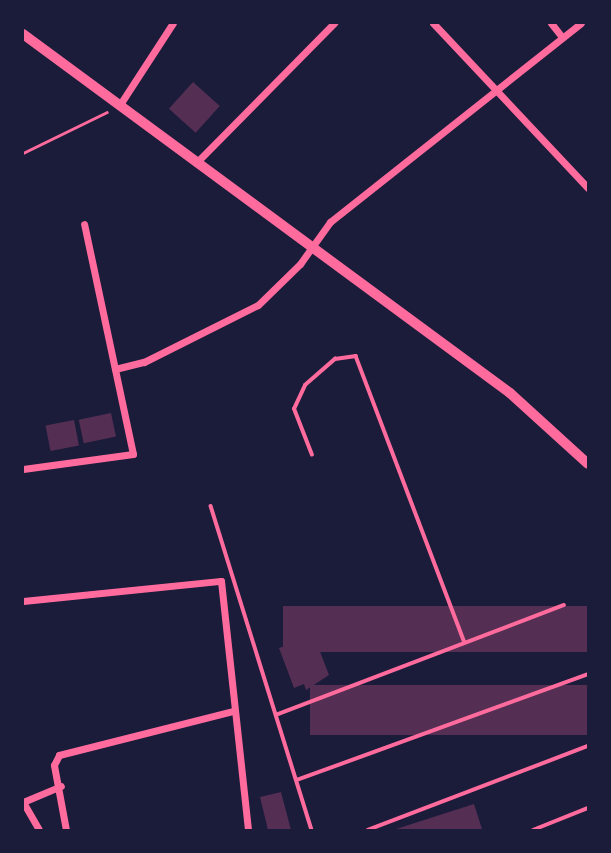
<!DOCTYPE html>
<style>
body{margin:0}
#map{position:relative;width:611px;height:853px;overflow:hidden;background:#1b1b3a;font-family:Commissioner,sans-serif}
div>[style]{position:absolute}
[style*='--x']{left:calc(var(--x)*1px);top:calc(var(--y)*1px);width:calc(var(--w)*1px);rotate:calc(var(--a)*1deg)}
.building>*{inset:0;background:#542f53;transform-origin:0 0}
.path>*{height:2.5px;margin:-1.25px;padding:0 1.25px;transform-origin:1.25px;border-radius:1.25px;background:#ff6b9d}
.service>*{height:3.5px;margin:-1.75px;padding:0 1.75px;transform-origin:1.75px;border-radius:1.75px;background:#ff6b9d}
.minor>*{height:7px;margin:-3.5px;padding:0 3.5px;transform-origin:3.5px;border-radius:3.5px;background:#ff6b9d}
.tertiary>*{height:10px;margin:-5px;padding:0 5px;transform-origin:5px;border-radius:5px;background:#ff6b9d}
span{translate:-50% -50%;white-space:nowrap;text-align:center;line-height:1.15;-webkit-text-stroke:5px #1b1b3a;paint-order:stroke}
.frame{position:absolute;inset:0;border:24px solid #1b1b3a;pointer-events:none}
</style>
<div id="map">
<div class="building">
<div style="left:193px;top:82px;width:36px;height:36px;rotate:42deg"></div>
<div style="left:111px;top:413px;width:24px;height:33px;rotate:78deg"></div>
<div style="left:74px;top:420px;width:26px;height:29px;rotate:79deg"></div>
<div style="left:588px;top:606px;width:46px;height:305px;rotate:90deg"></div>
<div style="clip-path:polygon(314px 636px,329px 675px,306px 690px,304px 684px,294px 688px,279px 648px)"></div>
<div style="left:588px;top:685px;width:50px;height:278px;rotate:90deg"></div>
<div style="clip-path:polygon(281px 792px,291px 830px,268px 830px,260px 797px)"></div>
<div style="clip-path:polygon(474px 804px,482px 829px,393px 830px)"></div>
</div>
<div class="path">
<div style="--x:23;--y:153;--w:93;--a:-26"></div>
</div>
<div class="service">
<div style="--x:312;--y:455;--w:49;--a:-111.4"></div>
<div style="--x:294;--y:409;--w:26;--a:-65"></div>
<div style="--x:305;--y:385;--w:40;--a:-41"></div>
<div style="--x:335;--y:359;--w:21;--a:-8"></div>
<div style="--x:356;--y:356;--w:305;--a:69.2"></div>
<div style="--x:211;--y:506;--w:339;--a:72.7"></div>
<div style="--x:276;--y:715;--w:308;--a:-20.9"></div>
<div style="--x:297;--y:780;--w:310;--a:-20"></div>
<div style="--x:368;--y:830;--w:235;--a:-20.9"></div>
<div style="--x:533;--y:830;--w:59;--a:-21.8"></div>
</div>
<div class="minor">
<div style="--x:433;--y:23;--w:226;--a:46.8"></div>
<div style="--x:551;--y:23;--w:18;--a:52"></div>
<div style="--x:119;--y:106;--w:99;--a:-57"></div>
<div style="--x:196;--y:163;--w:197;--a:-45.4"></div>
<div style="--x:115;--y:369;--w:30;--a:-14"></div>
<div style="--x:144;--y:362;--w:127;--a:-26.6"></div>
<div style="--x:258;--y:305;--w:59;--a:-44.3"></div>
<div style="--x:300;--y:264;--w:52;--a:-54.5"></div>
<div style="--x:330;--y:222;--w:320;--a:-38.4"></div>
<div style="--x:23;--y:469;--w:111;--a:-7.8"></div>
<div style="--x:133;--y:454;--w:235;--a:-102"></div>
<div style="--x:23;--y:601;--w:199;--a:-5.8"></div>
<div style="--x:221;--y:581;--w:250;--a:83.8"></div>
<div style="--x:23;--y:802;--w:41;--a:-22.8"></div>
<div style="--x:23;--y:802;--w:32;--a:60"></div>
<div style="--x:66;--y:830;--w:66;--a:-100.5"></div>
<div style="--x:54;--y:765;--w:11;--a:-63"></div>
<div style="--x:59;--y:755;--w:179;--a:-14.2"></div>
</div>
<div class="tertiary">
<div style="--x:23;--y:34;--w:605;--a:36.4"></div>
<div style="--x:510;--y:393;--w:105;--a:42.3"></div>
</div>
<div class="frame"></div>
</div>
